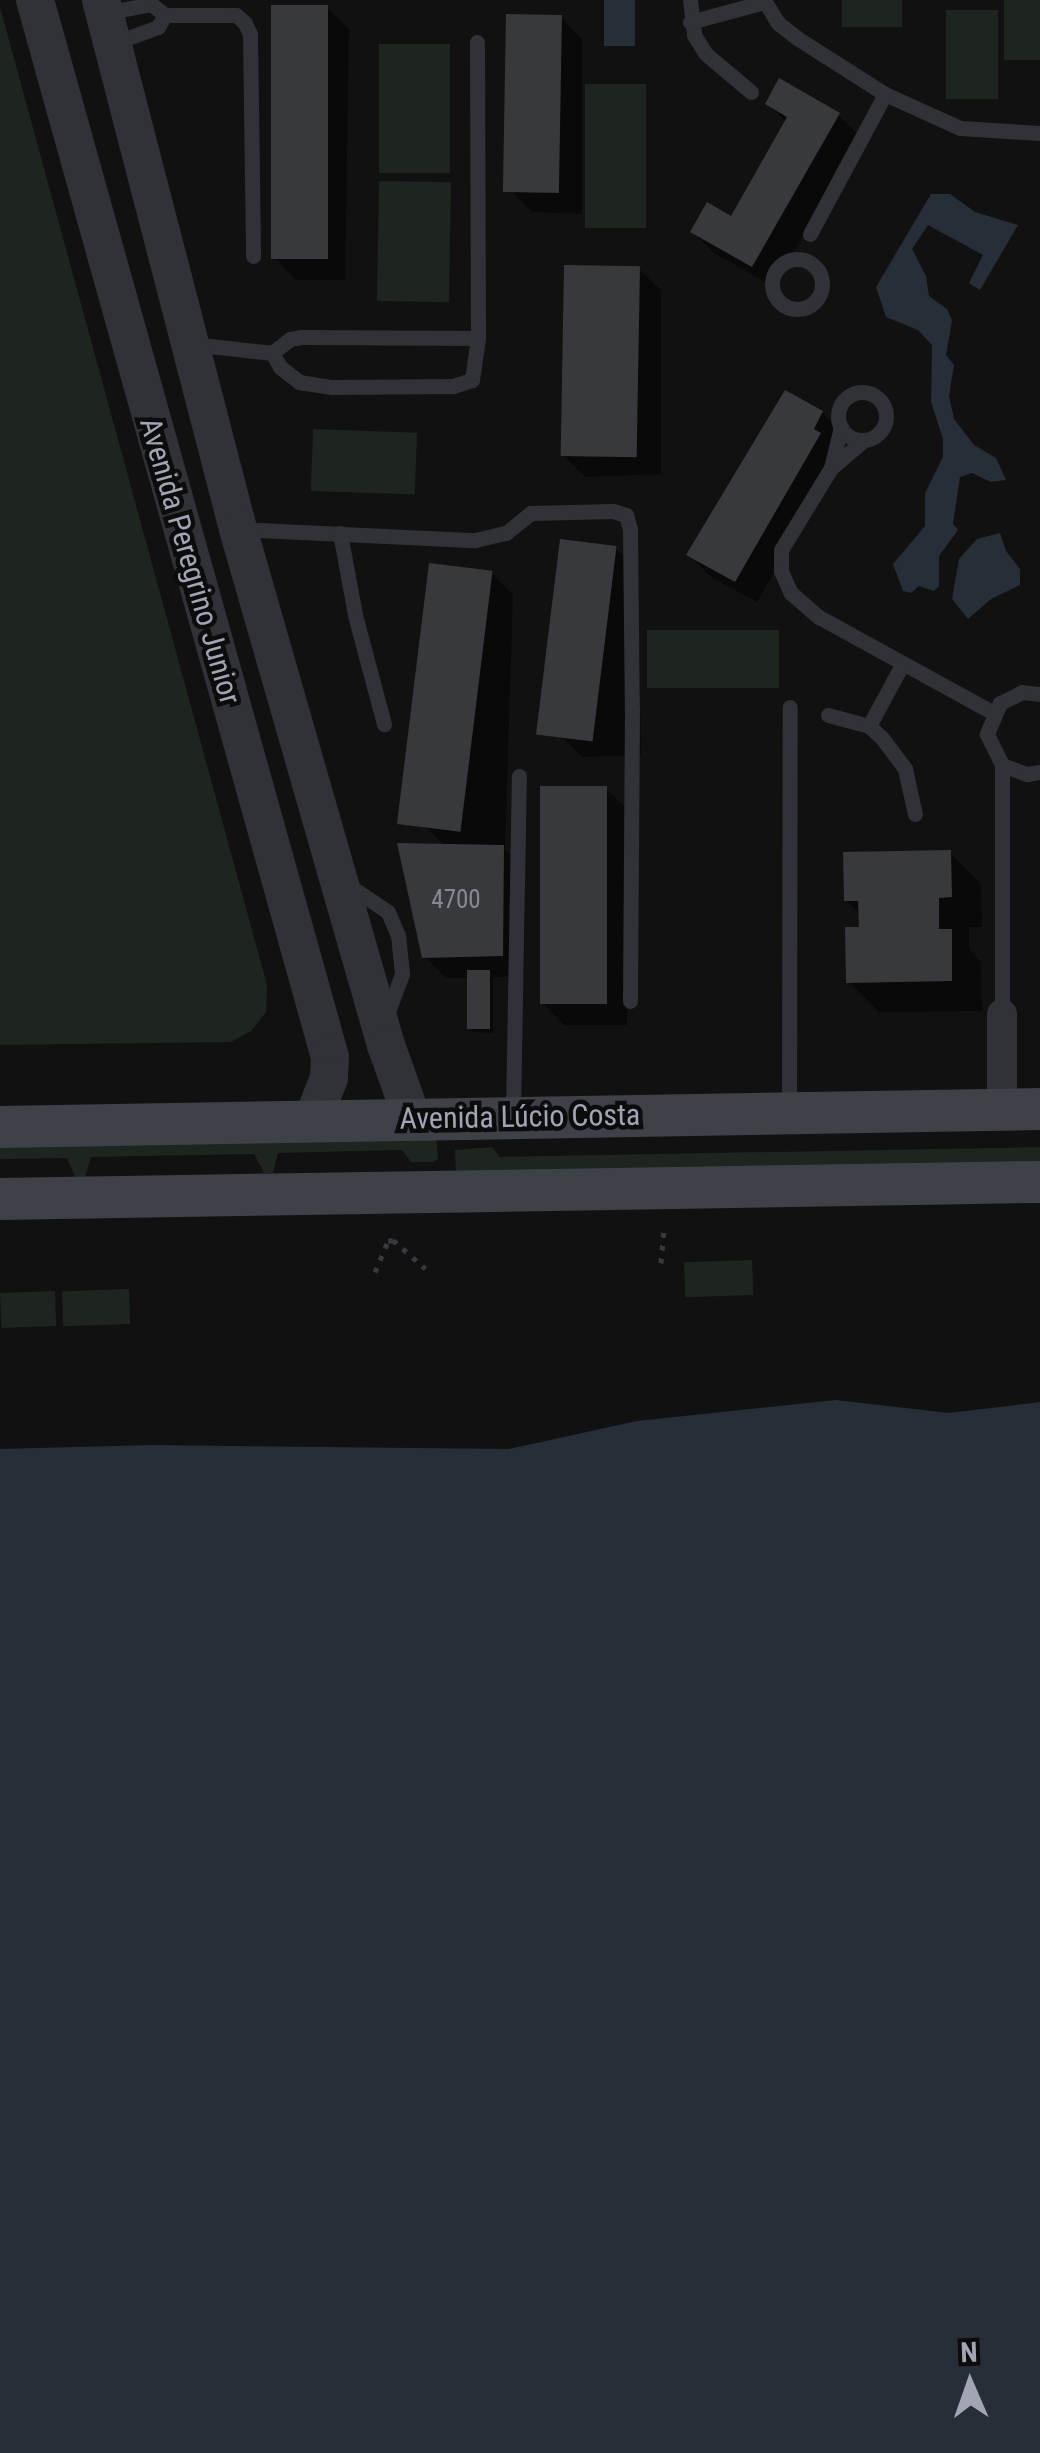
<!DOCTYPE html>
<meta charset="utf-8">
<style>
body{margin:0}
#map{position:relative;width:1040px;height:2453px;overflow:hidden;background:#111112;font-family:"Roboto Condensed",sans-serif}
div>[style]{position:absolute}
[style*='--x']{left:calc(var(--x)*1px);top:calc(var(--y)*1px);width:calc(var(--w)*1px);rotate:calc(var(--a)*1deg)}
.green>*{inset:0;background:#1d251e;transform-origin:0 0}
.water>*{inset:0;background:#262e37;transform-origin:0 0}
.shadow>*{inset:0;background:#0007}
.building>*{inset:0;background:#38393d;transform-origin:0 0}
.path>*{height:5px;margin-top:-2.5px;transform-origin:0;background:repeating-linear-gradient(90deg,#37393f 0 5px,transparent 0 13px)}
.service>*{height:15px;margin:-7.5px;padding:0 7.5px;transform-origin:7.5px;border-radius:7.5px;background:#313238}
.service>.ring{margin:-7.5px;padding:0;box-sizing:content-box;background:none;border:15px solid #313238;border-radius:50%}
.minor>*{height:30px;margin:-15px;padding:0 15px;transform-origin:15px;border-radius:15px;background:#313238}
.tertiary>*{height:38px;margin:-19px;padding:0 19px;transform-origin:19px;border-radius:19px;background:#313238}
.secondary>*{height:42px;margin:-21px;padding:0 21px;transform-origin:21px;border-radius:21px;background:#3f4148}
span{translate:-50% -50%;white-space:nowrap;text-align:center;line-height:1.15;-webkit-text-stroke:9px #0c0c0d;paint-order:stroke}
.number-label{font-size:25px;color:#878a96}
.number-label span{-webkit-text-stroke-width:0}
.street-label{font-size:30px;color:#a1a5b4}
.north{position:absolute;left:920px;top:2333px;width:100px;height:100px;-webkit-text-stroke:8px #0c0c0d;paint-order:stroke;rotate:358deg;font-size:28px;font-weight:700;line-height:40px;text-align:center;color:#a1a5b4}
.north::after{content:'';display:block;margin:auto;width:35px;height:45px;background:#a1a5b4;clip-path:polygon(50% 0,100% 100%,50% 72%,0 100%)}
</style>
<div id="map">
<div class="green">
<div style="left:842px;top:0;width:60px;height:27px"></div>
<div style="left:1004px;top:0;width:36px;height:60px"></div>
<div style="clip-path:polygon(0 7px,267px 985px,266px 1012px,251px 1031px,231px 1042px,0 1045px)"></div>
<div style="left:998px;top:10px;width:89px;height:52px;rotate:90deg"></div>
<div style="left:379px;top:44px;width:71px;height:129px"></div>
<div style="left:585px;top:84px;width:61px;height:144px"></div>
<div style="left:379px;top:181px;width:72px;height:120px;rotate:1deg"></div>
<div style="left:313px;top:429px;width:104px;height:62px;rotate:2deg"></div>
<div style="left:647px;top:630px;width:132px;height:58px"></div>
<div style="clip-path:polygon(436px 1134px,438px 1159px,433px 1162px,411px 1162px,402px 1150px,278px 1153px,273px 1173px,264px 1173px,254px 1154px,91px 1157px,85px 1177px,75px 1177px,67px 1158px,0 1159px,0 1139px)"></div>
<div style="clip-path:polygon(492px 1147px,500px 1157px,1040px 1147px,1040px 1166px,456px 1176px,455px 1150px)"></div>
<div style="left:752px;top:1260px;width:35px;height:68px;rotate:88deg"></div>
<div style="left:129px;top:1289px;width:35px;height:67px;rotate:88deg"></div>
<div style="left:55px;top:1291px;width:35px;height:55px;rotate:88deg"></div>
</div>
<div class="water">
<div style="left:604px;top:0;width:31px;height:46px"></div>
<div style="clip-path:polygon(931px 194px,950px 194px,975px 212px,1018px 225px,980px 290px,969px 283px,983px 255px,928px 225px,912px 249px,926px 276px,929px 296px,947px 309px,952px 320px,946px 355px,954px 365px,949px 396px,954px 419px,974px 445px,996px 458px,1006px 480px,991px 482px,972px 473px,960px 477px,953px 524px,958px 530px,939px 556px,939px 586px,934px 591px,919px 586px,911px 593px,903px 591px,893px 564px,925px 526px,925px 493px,943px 457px,943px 439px,931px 402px,932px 345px,918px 330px,886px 317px,876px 287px)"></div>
<div style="clip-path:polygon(1000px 533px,1006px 551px,1020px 569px,1020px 585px,991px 599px,968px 619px,952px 599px,959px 559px,977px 539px)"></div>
<div style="clip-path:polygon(836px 1400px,949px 1413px,1040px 1402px,1040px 2453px,0 2453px,0 1449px,152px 1445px,509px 1449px,637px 1421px)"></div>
</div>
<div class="shadow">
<div style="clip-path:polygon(327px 8px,349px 29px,345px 280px,296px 280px,275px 258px)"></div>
<div style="clip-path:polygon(561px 18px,582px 39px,582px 214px,533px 212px,511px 191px)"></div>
<div style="clip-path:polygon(768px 104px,838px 115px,860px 136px,774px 287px,714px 253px,693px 232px,732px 219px,787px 123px)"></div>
<div style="clip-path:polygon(639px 269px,661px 290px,661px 474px,585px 477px,563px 455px)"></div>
<div style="clip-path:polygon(822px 413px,844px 434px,841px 456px,757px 602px,711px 577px,689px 555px)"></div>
<div style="clip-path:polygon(616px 549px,638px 570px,641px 755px,582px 757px,560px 735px)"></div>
<div style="clip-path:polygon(491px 573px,513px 595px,505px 850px,525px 869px,524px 976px,493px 977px,493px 1033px,473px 1032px,468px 1028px,469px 978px,446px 978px,424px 956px,446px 847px,424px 825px)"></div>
<div style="clip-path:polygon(606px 788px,628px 810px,627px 1025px,564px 1025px,543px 1003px)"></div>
<div style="clip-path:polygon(950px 853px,981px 884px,982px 927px,969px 927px,969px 949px,981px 962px,982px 1011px,879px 1012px,849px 982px,861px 915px,846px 900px)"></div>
</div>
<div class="building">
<div style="left:271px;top:5px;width:57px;height:254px"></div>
<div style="left:506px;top:14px;width:56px;height:178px;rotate:1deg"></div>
<div style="clip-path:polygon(779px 78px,840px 113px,752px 267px,690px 232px,707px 202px,731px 216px,787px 117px,765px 104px)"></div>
<div style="left:564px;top:265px;width:76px;height:191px;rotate:1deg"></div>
<div style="clip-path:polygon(785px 390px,823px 411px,814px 429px,821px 433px,735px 582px,686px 555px)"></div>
<div style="left:560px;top:539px;width:57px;height:197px;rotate:7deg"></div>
<div style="left:429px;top:563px;width:64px;height:263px;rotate:7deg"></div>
<div style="left:540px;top:786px;width:67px;height:218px"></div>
<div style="clip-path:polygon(397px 843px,504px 845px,503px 956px,422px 958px)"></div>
<div style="clip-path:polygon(951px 850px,952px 897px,939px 898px,939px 929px,952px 929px,952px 981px,846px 983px,845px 927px,859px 927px,858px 901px,844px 901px,843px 852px)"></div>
<div style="left:467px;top:970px;width:23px;height:59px"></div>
</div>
<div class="path">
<div style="--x:661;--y:1263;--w:32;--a:-85"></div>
<div style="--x:375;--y:1272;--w:34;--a:-67"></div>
<div style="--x:388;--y:1241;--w:5;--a:-11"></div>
<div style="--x:393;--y:1240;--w:43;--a:41.2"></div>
</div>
<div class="service">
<div style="--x:690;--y:0;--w:35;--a:83"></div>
<div style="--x:694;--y:35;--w:22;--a:58"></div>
<div style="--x:706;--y:54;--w:59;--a:40.2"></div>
<div style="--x:764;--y:0;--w:27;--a:59"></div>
<div style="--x:778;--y:23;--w:24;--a:38"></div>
<div style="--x:797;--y:38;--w:104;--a:32.5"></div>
<div style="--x:885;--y:94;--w:82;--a:24.4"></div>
<div style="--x:960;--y:128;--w:80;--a:3.6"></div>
<div style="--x:106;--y:13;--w:46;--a:-11.3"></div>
<div style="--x:151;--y:4;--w:18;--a:38"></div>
<div style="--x:165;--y:15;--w:71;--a:0"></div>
<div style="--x:236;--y:15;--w:12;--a:42"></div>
<div style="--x:245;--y:23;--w:12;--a:66"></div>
<div style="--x:250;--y:34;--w:222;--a:89.2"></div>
<div style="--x:690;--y:22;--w:77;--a:-15.1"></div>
<div style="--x:114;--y:43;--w:47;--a:-20"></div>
<div style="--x:158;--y:27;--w:14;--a:-60"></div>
<div style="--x:810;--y:234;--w:159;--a:-61.8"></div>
<div class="ring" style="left:772px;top:259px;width:35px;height:35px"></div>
<div style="--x:192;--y:344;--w:81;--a:6.4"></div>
<div style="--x:272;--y:353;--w:16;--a:60"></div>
<div style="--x:280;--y:367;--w:24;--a:38"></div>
<div style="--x:299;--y:382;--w:33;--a:9"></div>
<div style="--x:332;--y:387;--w:121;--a:-0.5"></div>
<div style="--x:453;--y:386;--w:20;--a:-18"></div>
<div style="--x:472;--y:380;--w:42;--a:-81.9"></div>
<div style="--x:478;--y:338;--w:296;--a:-90.2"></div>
<div style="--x:272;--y:353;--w:23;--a:-38"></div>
<div style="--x:290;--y:339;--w:11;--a:-10"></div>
<div style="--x:301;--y:337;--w:177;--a:0.3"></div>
<div class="ring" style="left:838px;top:392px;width:33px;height:33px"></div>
<div style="--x:841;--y:427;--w:42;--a:103.7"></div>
<div style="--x:831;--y:468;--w:43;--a:-40.3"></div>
<div style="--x:831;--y:468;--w:96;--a:121.4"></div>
<div style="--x:781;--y:550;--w:21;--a:90"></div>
<div style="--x:781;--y:571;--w:24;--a:66"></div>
<div style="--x:791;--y:593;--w:37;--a:41"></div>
<div style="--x:819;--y:617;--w:197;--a:28.8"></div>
<div style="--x:238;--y:529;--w:237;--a:2.7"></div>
<div style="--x:475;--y:540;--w:32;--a:-13"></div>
<div style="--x:506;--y:533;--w:32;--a:-39"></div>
<div style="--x:531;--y:513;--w:82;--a:-1.4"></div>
<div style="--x:613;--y:511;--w:14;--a:17"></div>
<div style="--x:626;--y:515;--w:15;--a:74"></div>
<div style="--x:630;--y:529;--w:181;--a:89.4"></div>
<div style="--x:632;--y:710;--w:291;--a:90.4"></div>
<div style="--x:340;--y:533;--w:83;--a:79.6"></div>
<div style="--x:355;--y:615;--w:113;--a:75.1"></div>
<div style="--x:1040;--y:694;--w:18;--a:-174"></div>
<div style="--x:1022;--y:692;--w:25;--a:153"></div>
<div style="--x:1000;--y:703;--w:34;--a:113"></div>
<div style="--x:987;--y:734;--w:34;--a:64"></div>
<div style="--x:1002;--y:765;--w:27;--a:20"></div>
<div style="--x:1027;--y:774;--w:13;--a:-9"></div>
<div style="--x:828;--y:715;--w:42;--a:15"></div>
<div style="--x:869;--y:726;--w:18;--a:43"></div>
<div style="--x:882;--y:738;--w:39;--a:53"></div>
<div style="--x:905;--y:769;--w:46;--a:77.5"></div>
<div style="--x:869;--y:726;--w:69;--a:-61.6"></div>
<div style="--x:1002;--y:765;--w:249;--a:90"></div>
<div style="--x:348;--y:885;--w:48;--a:34"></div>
<div style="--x:388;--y:912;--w:25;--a:67"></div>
<div style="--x:398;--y:935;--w:39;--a:84"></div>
<div style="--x:402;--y:974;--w:49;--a:110.3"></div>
<div style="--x:789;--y:1109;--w:402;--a:-89.9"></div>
<div style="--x:513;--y:1113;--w:337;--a:-89"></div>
</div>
<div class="minor">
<div style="--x:1002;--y:1014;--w:96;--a:90"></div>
</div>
<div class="tertiary">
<div style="--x:35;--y:0;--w:1097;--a:74.41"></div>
<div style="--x:330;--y:1057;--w:21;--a:93"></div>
<div style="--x:329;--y:1078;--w:46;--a:111.6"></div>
<div style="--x:101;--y:0;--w:546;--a:75.48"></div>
<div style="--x:238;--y:529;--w:537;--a:74"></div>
<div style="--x:386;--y:1045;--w:77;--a:70.4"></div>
</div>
<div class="secondary">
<div style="--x:0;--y:1127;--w:1040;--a:-0.99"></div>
<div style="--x:0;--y:1199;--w:1040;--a:-0.94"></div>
</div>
<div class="number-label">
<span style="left:456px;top:900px">4700</span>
</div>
<div class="street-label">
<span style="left:190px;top:561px;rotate:74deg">Avenida Peregrino Junior</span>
<span style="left:520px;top:1117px;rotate:-1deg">Avenida Lúcio Costa</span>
</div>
<div class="north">N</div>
</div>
